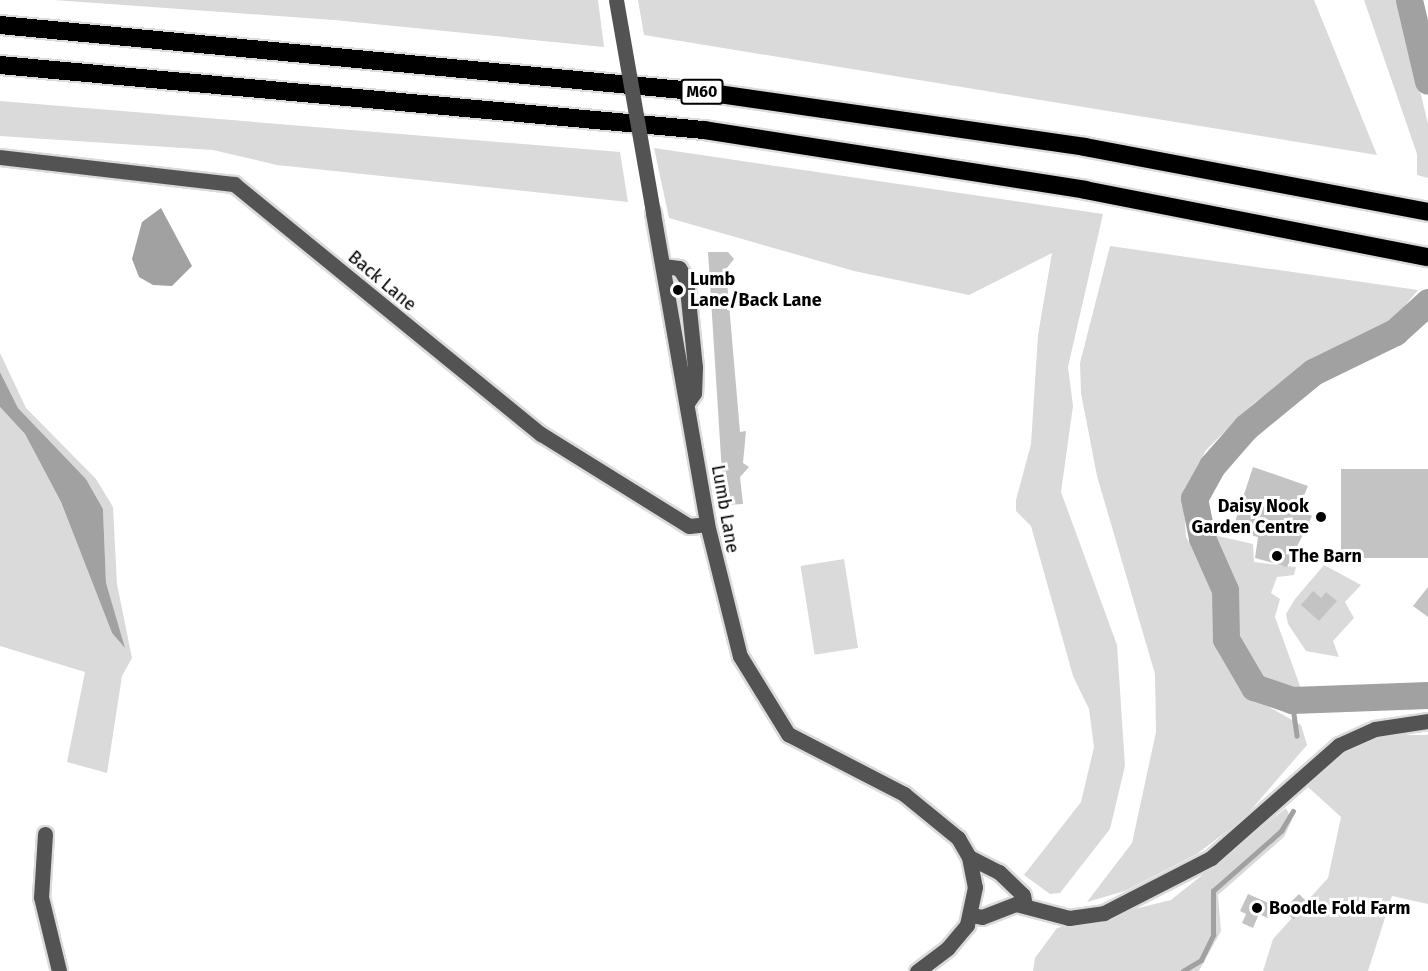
<!DOCTYPE html>
<style>
body{margin:0}
#map{position:relative;width:1428px;height:971px;overflow:hidden;background:#fff;font-family:"Fira Sans",sans-serif}
div>[style]{position:absolute}
[style*='--x']{left:calc(var(--x)*1px);top:calc(var(--y)*1px);width:calc(var(--w)*1px);rotate:calc(var(--a)*1deg)}
.green>*{inset:0;background:#dadada;transform-origin:0 0}
.water>*{inset:0;background:#a1a1a1}
.stream>*{height:4.5px;margin:-2.25px;padding:0 2.25px;transform-origin:2.25px;border-radius:2.25px;background:#a1a1a1}
.river>*{height:27px;margin:-13.5px;padding:0 13.5px;transform-origin:13.5px;border-radius:13.5px;background:#a1a1a1}
.building>*{inset:0;background:#c3c3c3;transform-origin:0 0}
.roads{filter:drop-shadow(2px 0 #dbdbdb) drop-shadow(-2px 0 #dbdbdb) drop-shadow(0 2px #dbdbdb) drop-shadow(0 -2px #dbdbdb)}
.minor>*{height:15px;margin:-7.5px;padding:0 7.5px;transform-origin:7.5px;border-radius:7.5px;background:#535353}
.highway>*{height:18px;margin:-9px;padding:0 9px;transform-origin:9px;border-radius:9px;background:#000}
.minor-bridge>*{height:15px;margin:-7.5px;padding:0 7.5px;transform-origin:7.5px;border-radius:7.5px;background:#535353}
.dots>*{width:16px;height:16px;translate:-50% -50%;box-sizing:border-box;border:3px solid #fff;border-radius:50%}
span{translate:-50% -50%;white-space:nowrap;text-align:center;line-height:1.15;-webkit-text-stroke:6px #fff;paint-order:stroke}
.shield-label span{padding:2px 4px;background:#fff;border:2px solid;border-radius:4px;-webkit-text-stroke-width:0}
.shield-label{font-size:16px;color:#000;font-weight:700}
.poi-label{font-size:18px;color:#000;font-weight:700}
.left{translate:0 -50%;text-align:left}
.right{translate:-100% -50%;text-align:right}
.street-label{font-size:18px;color:#000}
</style>
<div id="map">
<div class="green">
<div style="clip-path:polygon(54px 0,598px 0,604px 47px,334px 20px)"></div>
<div style="clip-path:polygon(638px 0,1314px 0,1377px 155px,644px 35px)"></div>
<div style="clip-path:polygon(1364px 0,1398px 0,1428px 124px,1428px 178px,1417px 175px,1417px 154px)"></div>
<div style="clip-path:polygon(0 101px,620px 152px,628px 202px,277px 165px,213px 150px,0 136px)"></div>
<div style="clip-path:polygon(654px 148px,1103px 214px,1068px 367px,1073px 406px,1061px 492px,1117px 645px,1125px 766px,1110px 829px,1060px 893px,1050px 894px,1024px 875px,1081px 802px,1094px 747px,1089px 709px,1073px 676px,1031px 526px,1016px 511px,1016px 500px,1031px 444px,1038px 335px,1052px 253px,969px 295px,854px 271px,669px 218px)"></div>
<div style="clip-path:polygon(1110px 246px,1418px 290px,1387px 327px,1313px 361px,1254px 403px,1206px 450px,1183px 494px,1186px 537px,1216px 590px,1215px 638px,1244px 693px,1301px 725px,1307px 745px,1244px 818px,1197px 854px,1125px 891px,1087px 902px,1132px 843px,1156px 732px,1155px 674px,1097px 476px,1081px 393px,1080px 363px)"></div>
<div style="clip-path:polygon(0 353px,26px 408px,96px 479px,113px 507px,117px 584px,132px 658px,122px 676px,107px 773px,67px 762px,85px 672px,0 646px,0 407px,25px 434px,61px 502px,112px 633px,124px 646px,106px 584px,103px 509px,86px 479px,18px 408px,0 372px)"></div>
<div style="clip-path:polygon(1205px 533px,1253px 544px,1254px 562px,1296px 567px,1294px 575px,1277px 577px,1271px 593px,1280px 599px,1275px 617px,1304px 697px,1256px 676px,1236px 638px,1226px 579px)"></div>
<div style="left:844px;top:559px;width:90px;height:44px;rotate:81deg"></div>
<div style="clip-path:polygon(1324px 565px,1361px 585px,1345px 602px,1354px 618px,1333px 641px,1339px 657px,1306px 651px,1288px 624px,1286px 614px,1295px 599px)"></div>
<div style="clip-path:polygon(1388px 735px,1428px 735px,1428px 904px,1392px 896px,1368px 971px,1263px 971px,1273px 939px,1328px 878px,1341px 817px,1308px 787px,1336px 756px)"></div>
<div style="clip-path:polygon(1286px 808px,1292px 820px,1284px 837px,1218px 895px,1221px 931px,1199px 971px,1033px 971px,1035px 958px,1057px 928px,1171px 900px)"></div>
</div>
<div class="water">
<div style="clip-path:polygon(161px 208px,192px 266px,172px 286px,153px 285px,139px 277px,132px 259px,142px 222px)"></div>
<div style="clip-path:polygon(0 372px,18px 408px,86px 479px,103px 509px,106px 583px,125px 648px,112px 633px,61px 502px,25px 434px,0 407px)"></div>
</div>
<div class="stream">
<div style="--x:1292;--y:700;--w:36;--a:82"></div>
<div style="--x:1183;--y:971;--w:21;--a:-31"></div>
<div style="--x:1201;--y:960;--w:28;--a:-64"></div>
<div style="--x:1213;--y:935;--w:44;--a:-90"></div>
<div style="--x:1213;--y:891;--w:91;--a:-41.4"></div>
<div style="--x:1281;--y:831;--w:23;--a:-59"></div>
</div>
<div class="river">
<div style="--x:1409;--y:0;--w:83;--a:76.8"></div>
<div style="--x:1428;--y:302;--w:45;--a:137.7"></div>
<div style="--x:1395;--y:332;--w:91;--a:154"></div>
<div style="--x:1313;--y:372;--w:87;--a:140.6"></div>
<div style="--x:1246;--y:427;--w:52;--a:131.1"></div>
<div style="--x:1212;--y:466;--w:37;--a:119"></div>
<div style="--x:1194;--y:498;--w:41;--a:78.7"></div>
<div style="--x:1202;--y:538;--w:57;--a:66.1"></div>
<div style="--x:1225;--y:590;--w:49;--a:88.8"></div>
<div style="--x:1226;--y:639;--w:56;--a:59.7"></div>
<div style="--x:1254;--y:687;--w:40;--a:18.9"></div>
<div style="--x:1292;--y:700;--w:136;--a:-2.1"></div>
</div>
<div class="building">
<div style="clip-path:polygon(708px 252px,728px 252px,734px 259px,726px 269px,740px 432px,746px 431px,743px 463px,749px 467px,740px 477px,743px 504px,724px 505px)"></div>
<div style="clip-path:polygon(1253px 467px,1308px 486px,1298px 510px,1312px 516px,1287px 567px,1255px 558px,1258px 537px,1232px 531px)"></div>
<div style="left:1428px;top:469px;width:89px;height:87px;rotate:90deg"></div>
<div style="clip-path:polygon(1428px 587px,1428px 617px,1413px 606px)"></div>
<div style="clip-path:polygon(1313px 591px,1321px 598px,1326px 592px,1337px 601px,1319px 621px,1301px 605px)"></div>
<div style="clip-path:polygon(1248px 894px,1273px 905px,1268px 918px,1259px 914px,1253px 928px,1242px 923px,1246px 914px,1240px 911px)"></div>
<div style="left:1299px;top:894px;width:14px;height:22px;rotate:45deg"></div>
</div>
<div class="roads">
<div class="minor">
<div style="--x:0;--y:157;--w:236;--a:6.6"></div>
<div style="--x:234;--y:184;--w:396;--a:39.2"></div>
<div style="--x:541;--y:434;--w:174;--a:31.9"></div>
<div style="--x:689;--y:526;--w:18;--a:-6"></div>
<div style="--x:653;--y:213;--w:316;--a:80.1"></div>
<div style="--x:707;--y:524;--w:136;--a:76"></div>
<div style="--x:740;--y:656;--w:92;--a:58.4"></div>
<div style="--x:788;--y:734;--w:131;--a:27.3"></div>
<div style="--x:904;--y:794;--w:70;--a:39.2"></div>
<div style="--x:958;--y:838;--w:22;--a:60"></div>
<div style="--x:969;--y:857;--w:31;--a:79"></div>
<div style="--x:975;--y:887;--w:39;--a:102"></div>
<div style="--x:967;--y:925;--w:30;--a:130"></div>
<div style="--x:948;--y:948;--w:39;--a:143"></div>
<div style="--x:663;--y:266;--w:16;--a:7"></div>
<div style="--x:679;--y:268;--w:13;--a:58"></div>
<div style="--x:686;--y:279;--w:88;--a:84.2"></div>
<div style="--x:695;--y:367;--w:26;--a:92"></div>
<div style="--x:694;--y:393;--w:12;--a:125"></div>
<div style="--x:45;--y:834;--w:63;--a:93.6"></div>
<div style="--x:41;--y:897;--w:76;--a:76.3"></div>
<div style="--x:969;--y:857;--w:34;--a:27"></div>
<div style="--x:999;--y:872;--w:33;--a:44"></div>
<div style="--x:1023;--y:895;--w:10;--a:79"></div>
<div style="--x:971;--y:915;--w:11;--a:10"></div>
<div style="--x:982;--y:917;--w:36;--a:-21"></div>
<div style="--x:1016;--y:904;--w:55;--a:14.8"></div>
<div style="--x:1069;--y:918;--w:35;--a:-8"></div>
<div style="--x:1104;--y:913;--w:120;--a:-27.2"></div>
<div style="--x:1211;--y:858;--w:171;--a:-41.4"></div>
<div style="--x:1339;--y:745;--w:39;--a:-24"></div>
<div style="--x:1375;--y:729;--w:54;--a:-8.6"></div>
</div>
<div class="highway">
<div style="--x:0;--y:25;--w:707;--a:5.44"></div>
<div style="--x:704;--y:92;--w:385;--a:8.2"></div>
<div style="--x:1085;--y:147;--w:349;--a:10.7"></div>
<div style="--x:0;--y:65;--w:707;--a:5.28"></div>
<div style="--x:704;--y:130;--w:386;--a:8.9"></div>
<div style="--x:1085;--y:190;--w:349;--a:11.1"></div>
</div>
</div>
<div class="minor-bridge">
<div style="--x:616;--y:0;--w:216;--a:80.1"></div>
</div>
<div class="dots">
<div style="left:678px;top:290px;background:#000"></div>
<div style="left:1321px;top:517px;background:#000"></div>
<div style="left:1277px;top:556px;background:#000"></div>
<div style="left:1257px;top:908px;background:#000"></div>
</div>
<div class="shield-label">
<span style="left:702px;top:92px">M60</span>
</div>
<div class="poi-label">
<span class="left" style="left:690px;top:290px">Lumb<br>Lane/Back Lane</span>
<span class="right" style="left:1309px;top:517px">Daisy Nook<br>Garden Centre</span>
<span class="left" style="left:1289px;top:556px">The Barn</span>
<span class="left" style="left:1269px;top:908px">Boodle Fold Farm</span>
</div>
<div class="street-label">
<span style="left:382px;top:281px;rotate:40deg">Back Lane</span>
<span style="left:725px;top:509px;rotate:80deg">Lumb Lane</span>
</div>
</div>
